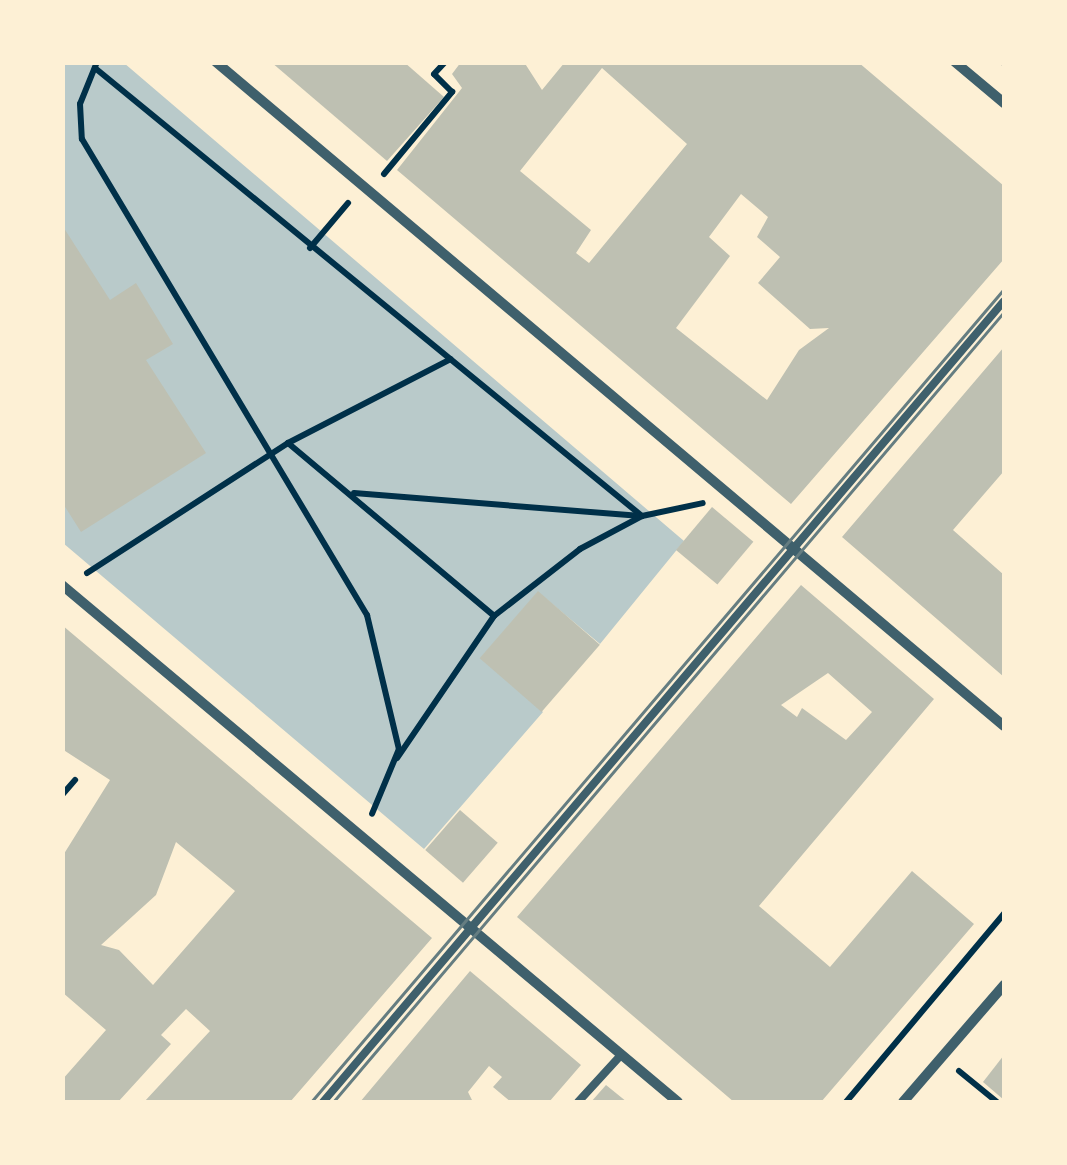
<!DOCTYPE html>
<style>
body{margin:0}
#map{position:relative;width:1067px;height:1165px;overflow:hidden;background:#fdf0d5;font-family:"Nunito Sans",sans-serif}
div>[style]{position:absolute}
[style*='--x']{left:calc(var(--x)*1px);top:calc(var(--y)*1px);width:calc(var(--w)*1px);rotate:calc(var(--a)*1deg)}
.green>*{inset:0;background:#b9caca}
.building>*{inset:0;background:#bec0b2;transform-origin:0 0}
.path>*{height:6px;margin:-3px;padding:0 3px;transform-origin:3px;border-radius:3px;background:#003049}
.service>*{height:8px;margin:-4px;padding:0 4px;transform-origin:4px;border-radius:4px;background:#3f606c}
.minor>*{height:10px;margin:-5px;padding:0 5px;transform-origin:5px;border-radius:5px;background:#3f606c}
.tram>*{height:2.5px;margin:-1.25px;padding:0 1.25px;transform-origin:1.25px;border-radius:1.25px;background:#657d81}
span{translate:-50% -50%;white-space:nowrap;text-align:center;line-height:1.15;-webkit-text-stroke:8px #fdf0d5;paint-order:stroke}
.frame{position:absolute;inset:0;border:65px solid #fdf0d5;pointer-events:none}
</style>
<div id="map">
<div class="green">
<div style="clip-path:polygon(64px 62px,124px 63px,684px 541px,600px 644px,538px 592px,481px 658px,543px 712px,424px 849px,63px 543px)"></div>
</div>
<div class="building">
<div style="clip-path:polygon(271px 62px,404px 62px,444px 97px,387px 161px)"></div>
<div style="clip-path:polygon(evenodd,461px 62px,524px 62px,542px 90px,565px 62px,858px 62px,1004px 186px,1004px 259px,791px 504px,397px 170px,462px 88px,452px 74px,461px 62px,602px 68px,687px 144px,589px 263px,576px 253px,591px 230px,520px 171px,602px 68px,461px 62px,741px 194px,768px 217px,757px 237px,780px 257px,758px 283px,810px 329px,829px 328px,799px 350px,767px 400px,676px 328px,730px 256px,709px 237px,741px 194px)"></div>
<div style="clip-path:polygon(62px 225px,110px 300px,136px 283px,173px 344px,146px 360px,206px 453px,81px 532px,62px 502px)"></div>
<div style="clip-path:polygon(1004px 347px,1004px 471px,953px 530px,1004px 575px,1004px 677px,842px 537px)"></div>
<div style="left:712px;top:507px;width:54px;height:56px;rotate:40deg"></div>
<div style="clip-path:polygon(evenodd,801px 585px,934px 699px,759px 906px,830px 967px,912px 871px,974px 924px,821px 1102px,734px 1102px,517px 917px,801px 585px,828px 673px,872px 712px,846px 740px,802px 708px,797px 717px,781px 705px,828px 673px)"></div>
<div style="left:538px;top:591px;width:82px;height:89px;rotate:41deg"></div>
<div style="clip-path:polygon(evenodd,62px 625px,432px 938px,290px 1102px,144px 1102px,210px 1031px,186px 1009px,161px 1035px,171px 1044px,118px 1102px,62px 1102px,62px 1080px,106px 1030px,62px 992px,62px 857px,110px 780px,62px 749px,62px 625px,176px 842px,235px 891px,153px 985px,119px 950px,101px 945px,156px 895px,176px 842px)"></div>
<div style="left:460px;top:810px;width:50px;height:53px;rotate:41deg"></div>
<div style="clip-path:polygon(470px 971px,581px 1065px,549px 1102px,511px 1102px,493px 1087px,502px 1077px,489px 1066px,468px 1092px,473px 1102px,360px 1102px)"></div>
<div style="clip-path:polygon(1004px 1055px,1004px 1100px,983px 1082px)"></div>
<div style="clip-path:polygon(606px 1085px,627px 1102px,591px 1102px)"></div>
</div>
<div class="path">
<div style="--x:97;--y:62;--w:45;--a:112"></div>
<div style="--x:80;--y:104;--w:35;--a:87"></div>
<div style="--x:82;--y:139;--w:555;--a:59.09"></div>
<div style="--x:367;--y:615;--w:138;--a:76.6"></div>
<div style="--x:399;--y:749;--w:70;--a:112.6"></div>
<div style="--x:1004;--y:62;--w:1;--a:90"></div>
<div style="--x:95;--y:68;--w:707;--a:39.32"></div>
<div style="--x:384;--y:174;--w:107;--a:-50.3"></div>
<div style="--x:452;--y:92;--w:25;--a:-135"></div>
<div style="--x:434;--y:74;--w:16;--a:-47"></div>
<div style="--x:310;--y:248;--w:59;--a:-49.8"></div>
<div style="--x:288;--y:443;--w:183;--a:-27.3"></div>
<div style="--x:354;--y:493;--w:288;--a:4.6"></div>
<div style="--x:87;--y:573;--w:239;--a:-32.9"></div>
<div style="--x:288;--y:443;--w:269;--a:40"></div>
<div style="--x:494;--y:616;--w:172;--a:124.3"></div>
<div style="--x:494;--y:616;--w:109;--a:-37.9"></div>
<div style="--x:580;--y:549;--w:70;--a:-28"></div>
<div style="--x:642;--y:516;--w:62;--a:-12"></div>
<div style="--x:62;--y:795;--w:20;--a:-49"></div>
<div style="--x:959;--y:1071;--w:49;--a:39.2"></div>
<div style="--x:846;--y:1102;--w:246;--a:-50"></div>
</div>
<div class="service">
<div style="--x:323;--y:1102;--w:1051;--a:-49.63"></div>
<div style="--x:578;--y:1102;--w:64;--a:-47.5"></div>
</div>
<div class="minor">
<div style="--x:216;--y:62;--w:1030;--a:40.12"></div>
<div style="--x:955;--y:62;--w:64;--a:39.9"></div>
<div style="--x:62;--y:585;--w:804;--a:40.01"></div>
<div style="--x:903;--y:1102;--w:155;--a:-49.2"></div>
</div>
<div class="tram">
<div style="--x:311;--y:1102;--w:1068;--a:-49.56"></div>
<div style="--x:333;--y:1102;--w:1037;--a:-49.66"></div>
</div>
<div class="frame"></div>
</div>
